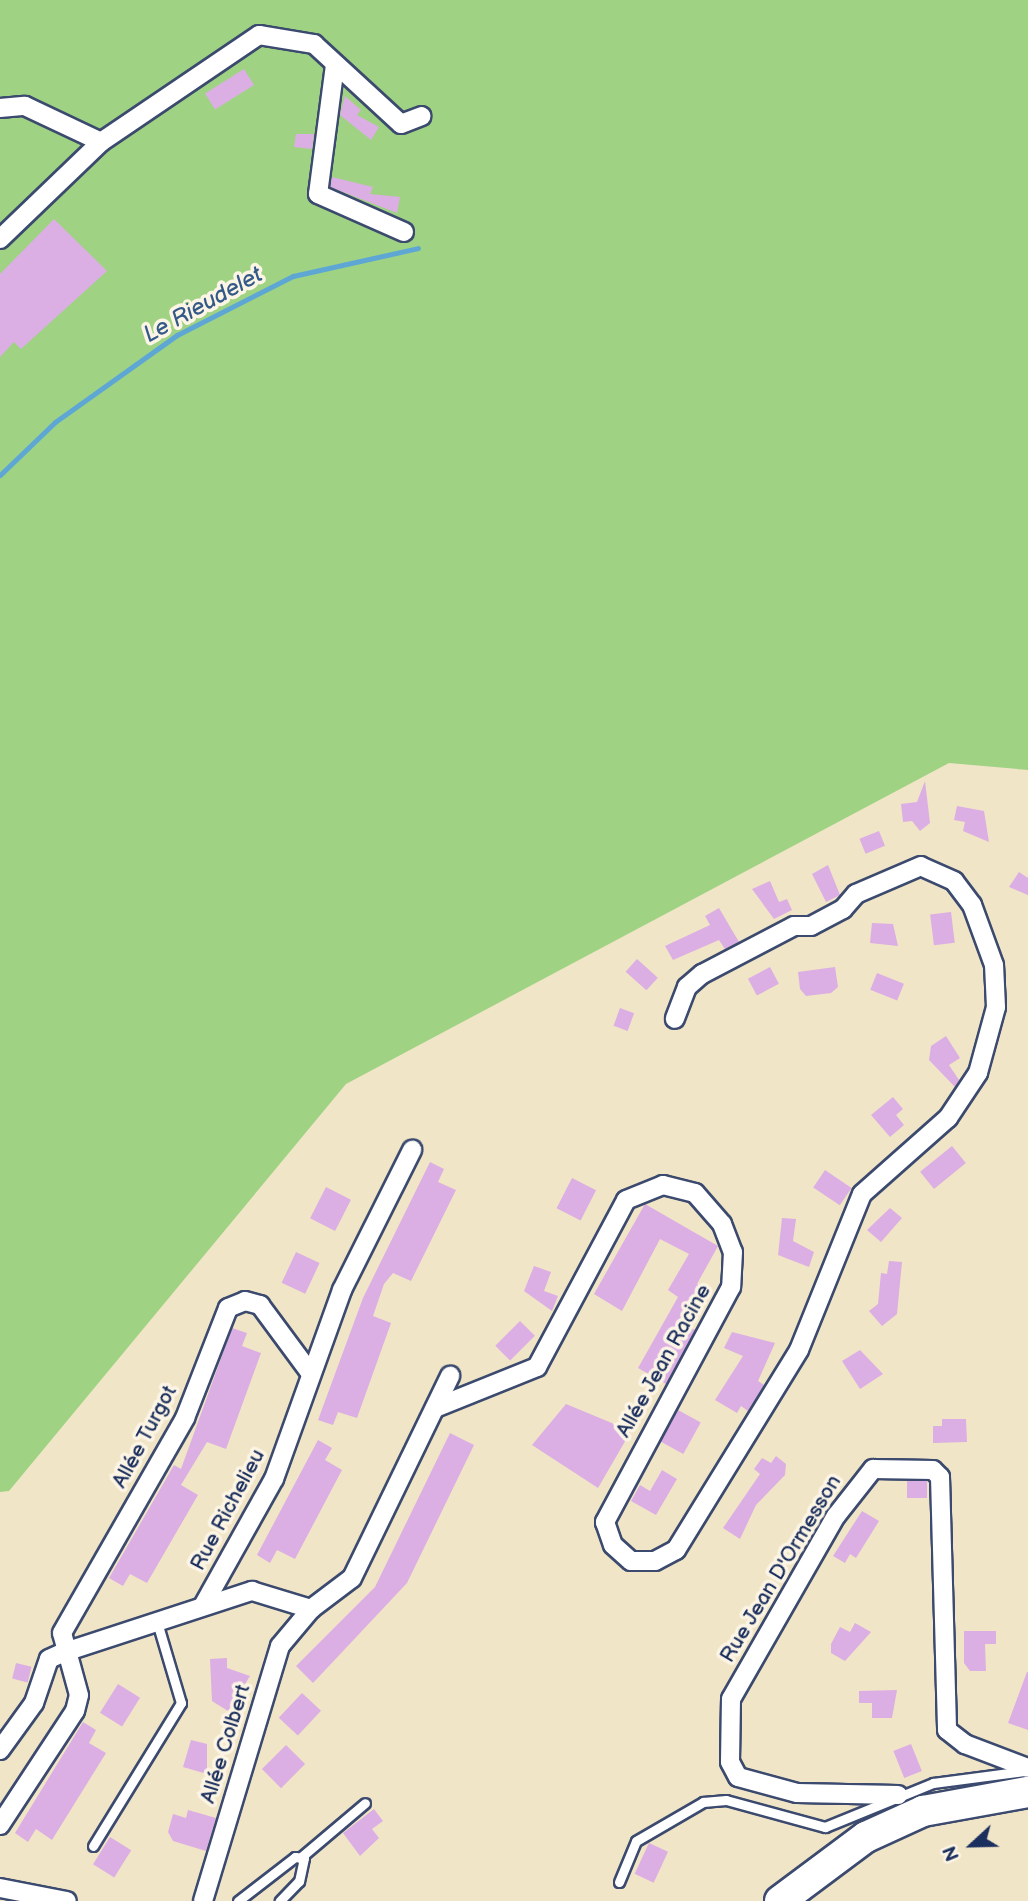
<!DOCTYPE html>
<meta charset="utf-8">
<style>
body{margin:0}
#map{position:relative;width:1028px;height:1901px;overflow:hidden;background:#f1e5c7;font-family:"Balsamiq Sans",sans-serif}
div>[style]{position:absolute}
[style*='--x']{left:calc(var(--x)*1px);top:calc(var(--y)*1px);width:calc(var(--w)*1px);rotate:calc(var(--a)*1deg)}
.green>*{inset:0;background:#9fd383}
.stream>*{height:5px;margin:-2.5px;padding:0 2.5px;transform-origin:2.5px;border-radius:2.5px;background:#5ea7d5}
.building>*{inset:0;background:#dbaee4;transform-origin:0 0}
.roads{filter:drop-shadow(2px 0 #3b4a6e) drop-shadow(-2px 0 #3b4a6e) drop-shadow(0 2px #3b4a6e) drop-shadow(0 -2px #3b4a6e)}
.service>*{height:9px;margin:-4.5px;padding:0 4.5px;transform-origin:4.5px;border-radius:4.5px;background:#fff}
.minor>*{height:18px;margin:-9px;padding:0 9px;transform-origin:9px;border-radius:9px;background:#fff}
.trunk>*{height:30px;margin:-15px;padding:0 15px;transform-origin:15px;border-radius:15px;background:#fff}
span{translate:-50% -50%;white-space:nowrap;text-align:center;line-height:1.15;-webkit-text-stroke:7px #fcf5e5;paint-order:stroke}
.street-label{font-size:21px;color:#1b2f5e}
.water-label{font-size:23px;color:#325988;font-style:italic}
.north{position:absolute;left:937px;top:1810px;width:70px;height:70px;-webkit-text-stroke:5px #fcf5e5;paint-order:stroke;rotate:248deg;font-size:19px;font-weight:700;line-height:28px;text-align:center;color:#1b2f5e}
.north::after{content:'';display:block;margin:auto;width:24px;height:32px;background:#1b2f5e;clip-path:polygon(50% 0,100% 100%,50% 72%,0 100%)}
</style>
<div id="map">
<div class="green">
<div style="clip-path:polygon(0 0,1028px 0,1028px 770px,949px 763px,346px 1084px,9px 1491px,0 1492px)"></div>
</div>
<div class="stream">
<div style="--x:0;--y:475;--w:76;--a:-43.9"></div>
<div style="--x:55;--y:422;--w:150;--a:-35.5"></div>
<div style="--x:177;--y:335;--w:130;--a:-27"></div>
<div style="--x:293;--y:276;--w:128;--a:-12.6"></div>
</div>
<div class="building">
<div style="left:244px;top:69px;width:19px;height:46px;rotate:58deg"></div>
<div style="clip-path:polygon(345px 96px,361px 110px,357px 115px,379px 127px,371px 140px,340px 115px)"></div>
<div style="clip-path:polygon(296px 134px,314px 134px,312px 149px,294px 147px)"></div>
<div style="clip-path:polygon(332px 177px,373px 187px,370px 194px,400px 197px,397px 213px,330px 187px)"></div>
<div style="clip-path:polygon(54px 219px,107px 271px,21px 349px,14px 342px,0 357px,0 274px)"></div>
<div style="clip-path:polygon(925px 781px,930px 823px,920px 831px,912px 821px,903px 822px,901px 804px,917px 802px)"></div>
<div style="clip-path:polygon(957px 806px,984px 811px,989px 842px,963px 831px,965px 822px,954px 820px)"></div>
<div style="left:879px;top:831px;width:16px;height:21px;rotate:68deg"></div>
<div style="clip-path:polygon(828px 865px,840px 895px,826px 902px,812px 874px)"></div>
<div style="clip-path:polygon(1019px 872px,1028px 878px,1028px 895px,1009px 887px)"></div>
<div style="clip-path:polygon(770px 881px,779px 902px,787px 899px,792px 910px,774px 919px,752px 889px)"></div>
<div style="clip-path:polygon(719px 908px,739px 942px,725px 949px,719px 940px,673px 960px,665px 946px,710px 925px,705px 916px)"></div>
<div style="left:951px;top:912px;width:31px;height:21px;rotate:83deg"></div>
<div style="clip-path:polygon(872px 923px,893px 924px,898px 946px,870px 943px)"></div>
<div style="left:637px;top:959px;width:28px;height:17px;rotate:42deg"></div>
<div style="left:770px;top:967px;width:19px;height:25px;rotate:62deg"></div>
<div style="clip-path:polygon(835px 967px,838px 987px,831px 993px,806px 996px,800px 989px,798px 972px)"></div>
<div style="left:877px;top:973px;width:29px;height:18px;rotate:22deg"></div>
<div style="left:620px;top:1008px;width:15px;height:19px;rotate:20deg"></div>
<div style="clip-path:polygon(946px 1036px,960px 1058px,949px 1065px,959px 1080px,955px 1087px,929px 1060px,931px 1046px)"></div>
<div style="clip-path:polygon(893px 1097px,903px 1109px,896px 1115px,904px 1125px,890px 1137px,871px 1115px)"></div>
<div style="left:952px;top:1146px;width:22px;height:41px;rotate:51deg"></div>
<div style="clip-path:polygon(430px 1162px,444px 1169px,438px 1182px,456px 1190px,411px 1281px,393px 1273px,384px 1284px,373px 1316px,391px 1323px,357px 1418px,338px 1412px,333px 1425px,318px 1420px,363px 1298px)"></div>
<div style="left:825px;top:1170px;width:32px;height:21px;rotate:34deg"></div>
<div style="left:572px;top:1178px;width:27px;height:34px;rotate:27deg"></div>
<div style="left:326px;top:1187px;width:28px;height:35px;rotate:27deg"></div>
<div style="clip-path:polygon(645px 1204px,718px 1246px,697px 1284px,708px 1290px,687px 1325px,695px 1330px,666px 1384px,638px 1368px,678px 1297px,668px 1290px,689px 1254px,660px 1239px,622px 1311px,594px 1294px)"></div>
<div style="clip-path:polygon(890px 1208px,902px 1218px,881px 1242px,867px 1230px)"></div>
<div style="clip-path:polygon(782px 1218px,796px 1219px,793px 1241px,814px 1252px,809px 1267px,778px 1255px)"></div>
<div style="left:296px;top:1252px;width:26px;height:34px;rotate:25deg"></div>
<div style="clip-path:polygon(889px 1261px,902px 1262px,897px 1314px,882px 1326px,869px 1311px,878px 1304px,881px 1273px,887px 1274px)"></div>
<div style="clip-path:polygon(534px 1266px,551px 1272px,544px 1291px,558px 1296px,552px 1311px,524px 1291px)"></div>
<div style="left:520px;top:1321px;width:21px;height:35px;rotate:45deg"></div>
<div style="clip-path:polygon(232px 1328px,247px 1333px,242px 1346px,261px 1353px,226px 1449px,207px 1442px,181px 1485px,198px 1495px,147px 1583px,130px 1574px,123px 1586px,109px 1578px,174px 1465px,181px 1469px)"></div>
<div style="clip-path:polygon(732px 1332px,775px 1343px,758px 1381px,764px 1385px,748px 1411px,741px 1406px,737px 1413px,715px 1400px,743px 1356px,724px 1348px)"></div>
<div style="clip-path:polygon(860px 1350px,883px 1374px,860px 1389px,842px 1361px)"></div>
<div style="clip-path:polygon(566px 1404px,631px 1431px,598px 1488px,532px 1445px)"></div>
<div style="left:678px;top:1410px;width:26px;height:36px;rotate:29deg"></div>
<div style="clip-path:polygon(942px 1419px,966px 1419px,967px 1442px,933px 1443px,933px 1426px,942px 1426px)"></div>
<div style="clip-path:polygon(450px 1433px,474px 1445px,407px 1583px,313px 1683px,296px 1666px,375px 1587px)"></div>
<div style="clip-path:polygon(318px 1440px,332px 1448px,325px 1460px,342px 1470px,295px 1559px,277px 1550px,270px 1563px,257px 1555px)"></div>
<div style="clip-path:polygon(776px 1456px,786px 1464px,785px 1475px,756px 1505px,740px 1539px,723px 1528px,760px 1474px,754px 1469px,762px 1458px,771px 1463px)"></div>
<div style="clip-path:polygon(662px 1470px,677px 1479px,656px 1515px,631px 1501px,640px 1485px,650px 1491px)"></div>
<div style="left:907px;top:1481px;width:20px;height:17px"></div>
<div style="clip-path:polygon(862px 1511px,879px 1521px,856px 1558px,850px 1554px,845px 1563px,833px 1556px)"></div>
<div style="clip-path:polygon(855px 1623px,871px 1632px,845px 1661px,831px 1653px,831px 1644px,840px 1627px,850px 1632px)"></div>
<div style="clip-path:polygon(964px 1631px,996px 1631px,996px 1644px,985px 1644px,986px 1671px,970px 1671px,964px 1663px)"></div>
<div style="clip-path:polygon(227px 1658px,227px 1668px,250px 1676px,228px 1711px,212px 1701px,210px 1659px)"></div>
<div style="left:16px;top:1663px;width:16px;height:16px;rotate:14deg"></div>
<div style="clip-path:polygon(1027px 1672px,1028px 1672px,1028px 1730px,1008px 1723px)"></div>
<div style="left:118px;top:1684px;width:26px;height:34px;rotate:32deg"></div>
<div style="clip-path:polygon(897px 1690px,892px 1718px,872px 1718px,872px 1703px,859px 1703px,859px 1691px)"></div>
<div style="left:302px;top:1693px;width:26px;height:34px;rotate:43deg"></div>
<div style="clip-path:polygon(83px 1722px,96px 1730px,89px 1743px,106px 1753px,52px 1840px,36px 1829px,28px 1842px,15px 1833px)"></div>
<div style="clip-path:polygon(191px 1740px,207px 1744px,207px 1774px,183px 1767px)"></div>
<div style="left:911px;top:1744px;width:29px;height:19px;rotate:68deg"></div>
<div style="left:286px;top:1745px;width:27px;height:34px;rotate:45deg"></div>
<div style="clip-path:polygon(374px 1809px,383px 1821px,372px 1829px,379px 1838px,360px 1856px,343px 1833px)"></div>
<div style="clip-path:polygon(188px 1810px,216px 1818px,206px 1851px,173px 1841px,168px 1832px,173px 1814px,186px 1818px)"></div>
<div style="left:110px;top:1837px;width:25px;height:32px;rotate:32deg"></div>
<div style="left:649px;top:1843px;width:21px;height:34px;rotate:25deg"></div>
</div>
<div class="roads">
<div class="service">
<div style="--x:93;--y:1846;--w:168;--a:-58.4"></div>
<div style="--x:181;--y:1703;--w:84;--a:-106.5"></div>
<div style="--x:300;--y:1858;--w:85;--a:-40.2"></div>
<div style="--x:619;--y:1882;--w:44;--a:-67.5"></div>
<div style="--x:636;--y:1841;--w:78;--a:-30.2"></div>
<div style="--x:703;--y:1802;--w:23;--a:-5"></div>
<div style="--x:726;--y:1800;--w:103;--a:15.3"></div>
<div style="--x:825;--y:1827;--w:117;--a:-22.2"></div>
<div style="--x:933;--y:1783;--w:92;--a:-7.5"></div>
<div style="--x:238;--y:1901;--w:72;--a:-37.7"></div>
<div style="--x:295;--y:1857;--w:9;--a:6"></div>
<div style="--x:304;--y:1858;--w:24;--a:102"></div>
<div style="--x:299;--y:1881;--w:28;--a:134"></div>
</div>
<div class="minor">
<div style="--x:335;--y:65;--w:130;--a:97.5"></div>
<div style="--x:318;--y:194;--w:94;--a:23.8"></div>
<div style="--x:0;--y:108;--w:25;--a:-5"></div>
<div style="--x:25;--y:106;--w:84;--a:25.3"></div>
<div style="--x:0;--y:239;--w:140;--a:-43.8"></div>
<div style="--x:101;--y:142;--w:191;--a:-34.1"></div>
<div style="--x:259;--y:35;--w:56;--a:9.3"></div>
<div style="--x:314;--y:44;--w:118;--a:42.6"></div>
<div style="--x:401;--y:124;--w:22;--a:-21"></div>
<div style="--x:435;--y:1408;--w:110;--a:-21.9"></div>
<div style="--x:537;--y:1367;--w:189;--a:-61.9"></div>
<div style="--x:626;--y:1200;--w:40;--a:-22"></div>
<div style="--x:663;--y:1185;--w:33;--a:14"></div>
<div style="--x:695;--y:1193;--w:41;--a:48.9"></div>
<div style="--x:722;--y:1224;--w:30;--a:69"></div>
<div style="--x:733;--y:1252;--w:35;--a:93"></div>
<div style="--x:731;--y:1287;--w:267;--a:118.2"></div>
<div style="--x:605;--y:1522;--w:24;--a:71"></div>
<div style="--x:613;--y:1545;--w:24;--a:42"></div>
<div style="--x:631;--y:1561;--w:24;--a:0"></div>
<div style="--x:655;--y:1561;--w:24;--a:-28"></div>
<div style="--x:676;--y:1550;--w:235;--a:-58.4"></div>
<div style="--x:799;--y:1350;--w:168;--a:-68"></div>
<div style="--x:862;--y:1194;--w:115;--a:-41.5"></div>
<div style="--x:948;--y:1118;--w:54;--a:-56.3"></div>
<div style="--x:978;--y:1073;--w:68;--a:-74.7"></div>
<div style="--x:996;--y:1007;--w:42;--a:-92.7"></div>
<div style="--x:994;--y:965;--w:64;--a:-110.1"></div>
<div style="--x:972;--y:905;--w:30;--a:-127"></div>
<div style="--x:954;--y:881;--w:36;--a:-156"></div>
<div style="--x:921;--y:866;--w:71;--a:156.7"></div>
<div style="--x:856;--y:894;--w:20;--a:131"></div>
<div style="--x:843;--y:909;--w:36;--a:152"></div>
<div style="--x:811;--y:926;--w:17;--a:180"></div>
<div style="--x:794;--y:926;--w:104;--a:152.4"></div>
<div style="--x:702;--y:974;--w:20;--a:139"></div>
<div style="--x:687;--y:987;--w:34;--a:111"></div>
<div style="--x:204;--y:1604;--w:143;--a:-60.8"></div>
<div style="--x:274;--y:1479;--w:201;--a:-70.2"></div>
<div style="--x:342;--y:1290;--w:157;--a:-63.4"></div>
<div style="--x:0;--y:1750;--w:58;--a:-54.1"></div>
<div style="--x:34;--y:1703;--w:46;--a:-71.2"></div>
<div style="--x:49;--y:1659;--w:17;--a:-24"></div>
<div style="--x:65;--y:1652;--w:197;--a:-18.1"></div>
<div style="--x:252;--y:1591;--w:62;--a:17"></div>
<div style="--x:898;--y:1795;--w:101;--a:-178.9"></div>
<div style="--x:797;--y:1793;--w:61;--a:-164.8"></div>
<div style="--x:738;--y:1777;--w:17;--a:-118"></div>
<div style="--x:730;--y:1762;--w:63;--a:-89.1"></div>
<div style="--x:731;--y:1699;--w:211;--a:-60.2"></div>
<div style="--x:836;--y:1516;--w:60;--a:-51.8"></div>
<div style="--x:873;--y:1469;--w:60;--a:1"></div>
<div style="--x:933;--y:1470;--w:10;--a:45"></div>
<div style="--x:940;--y:1477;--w:253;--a:88.4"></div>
<div style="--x:947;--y:1730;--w:23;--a:38"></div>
<div style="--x:965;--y:1744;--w:67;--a:20.9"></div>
<div style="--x:0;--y:1825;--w:136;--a:-56.7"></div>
<div style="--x:75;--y:1711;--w:16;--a:-76"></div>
<div style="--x:79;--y:1695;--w:64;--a:-105.3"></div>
<div style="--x:62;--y:1633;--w:248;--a:-60.2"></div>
<div style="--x:185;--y:1418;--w:118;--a:-68.6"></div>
<div style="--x:228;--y:1308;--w:18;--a:-22"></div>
<div style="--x:245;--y:1301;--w:16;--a:15"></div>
<div style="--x:260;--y:1305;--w:86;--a:53.5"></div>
<div style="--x:0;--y:1888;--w:68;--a:11"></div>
<div style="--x:203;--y:1901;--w:266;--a:-73.2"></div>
<div style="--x:280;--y:1646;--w:48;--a:-50"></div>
<div style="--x:311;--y:1609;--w:51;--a:-37.1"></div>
<div style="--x:352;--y:1578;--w:225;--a:-64.1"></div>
</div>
<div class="trunk">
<div style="--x:780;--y:1901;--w:107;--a:-36.7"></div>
<div style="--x:866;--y:1837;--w:63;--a:-24.5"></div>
<div style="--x:923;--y:1811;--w:107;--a:-10.3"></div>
</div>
</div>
<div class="street-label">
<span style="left:664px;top:1361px;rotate:-61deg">Allée Jean Racine</span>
<span style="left:145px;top:1437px;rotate:-62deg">Allée Turgot</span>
<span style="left:228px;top:1510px;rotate:-62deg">Rue Richelieu</span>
<span style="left:781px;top:1569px;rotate:-59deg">Rue Jean D'Ormesson</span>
<span style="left:226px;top:1744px;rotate:-73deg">Allée Colbert</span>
</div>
<div class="water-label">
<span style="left:203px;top:305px;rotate:-29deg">Le Rieudelet</span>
</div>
<div class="north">N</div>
</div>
